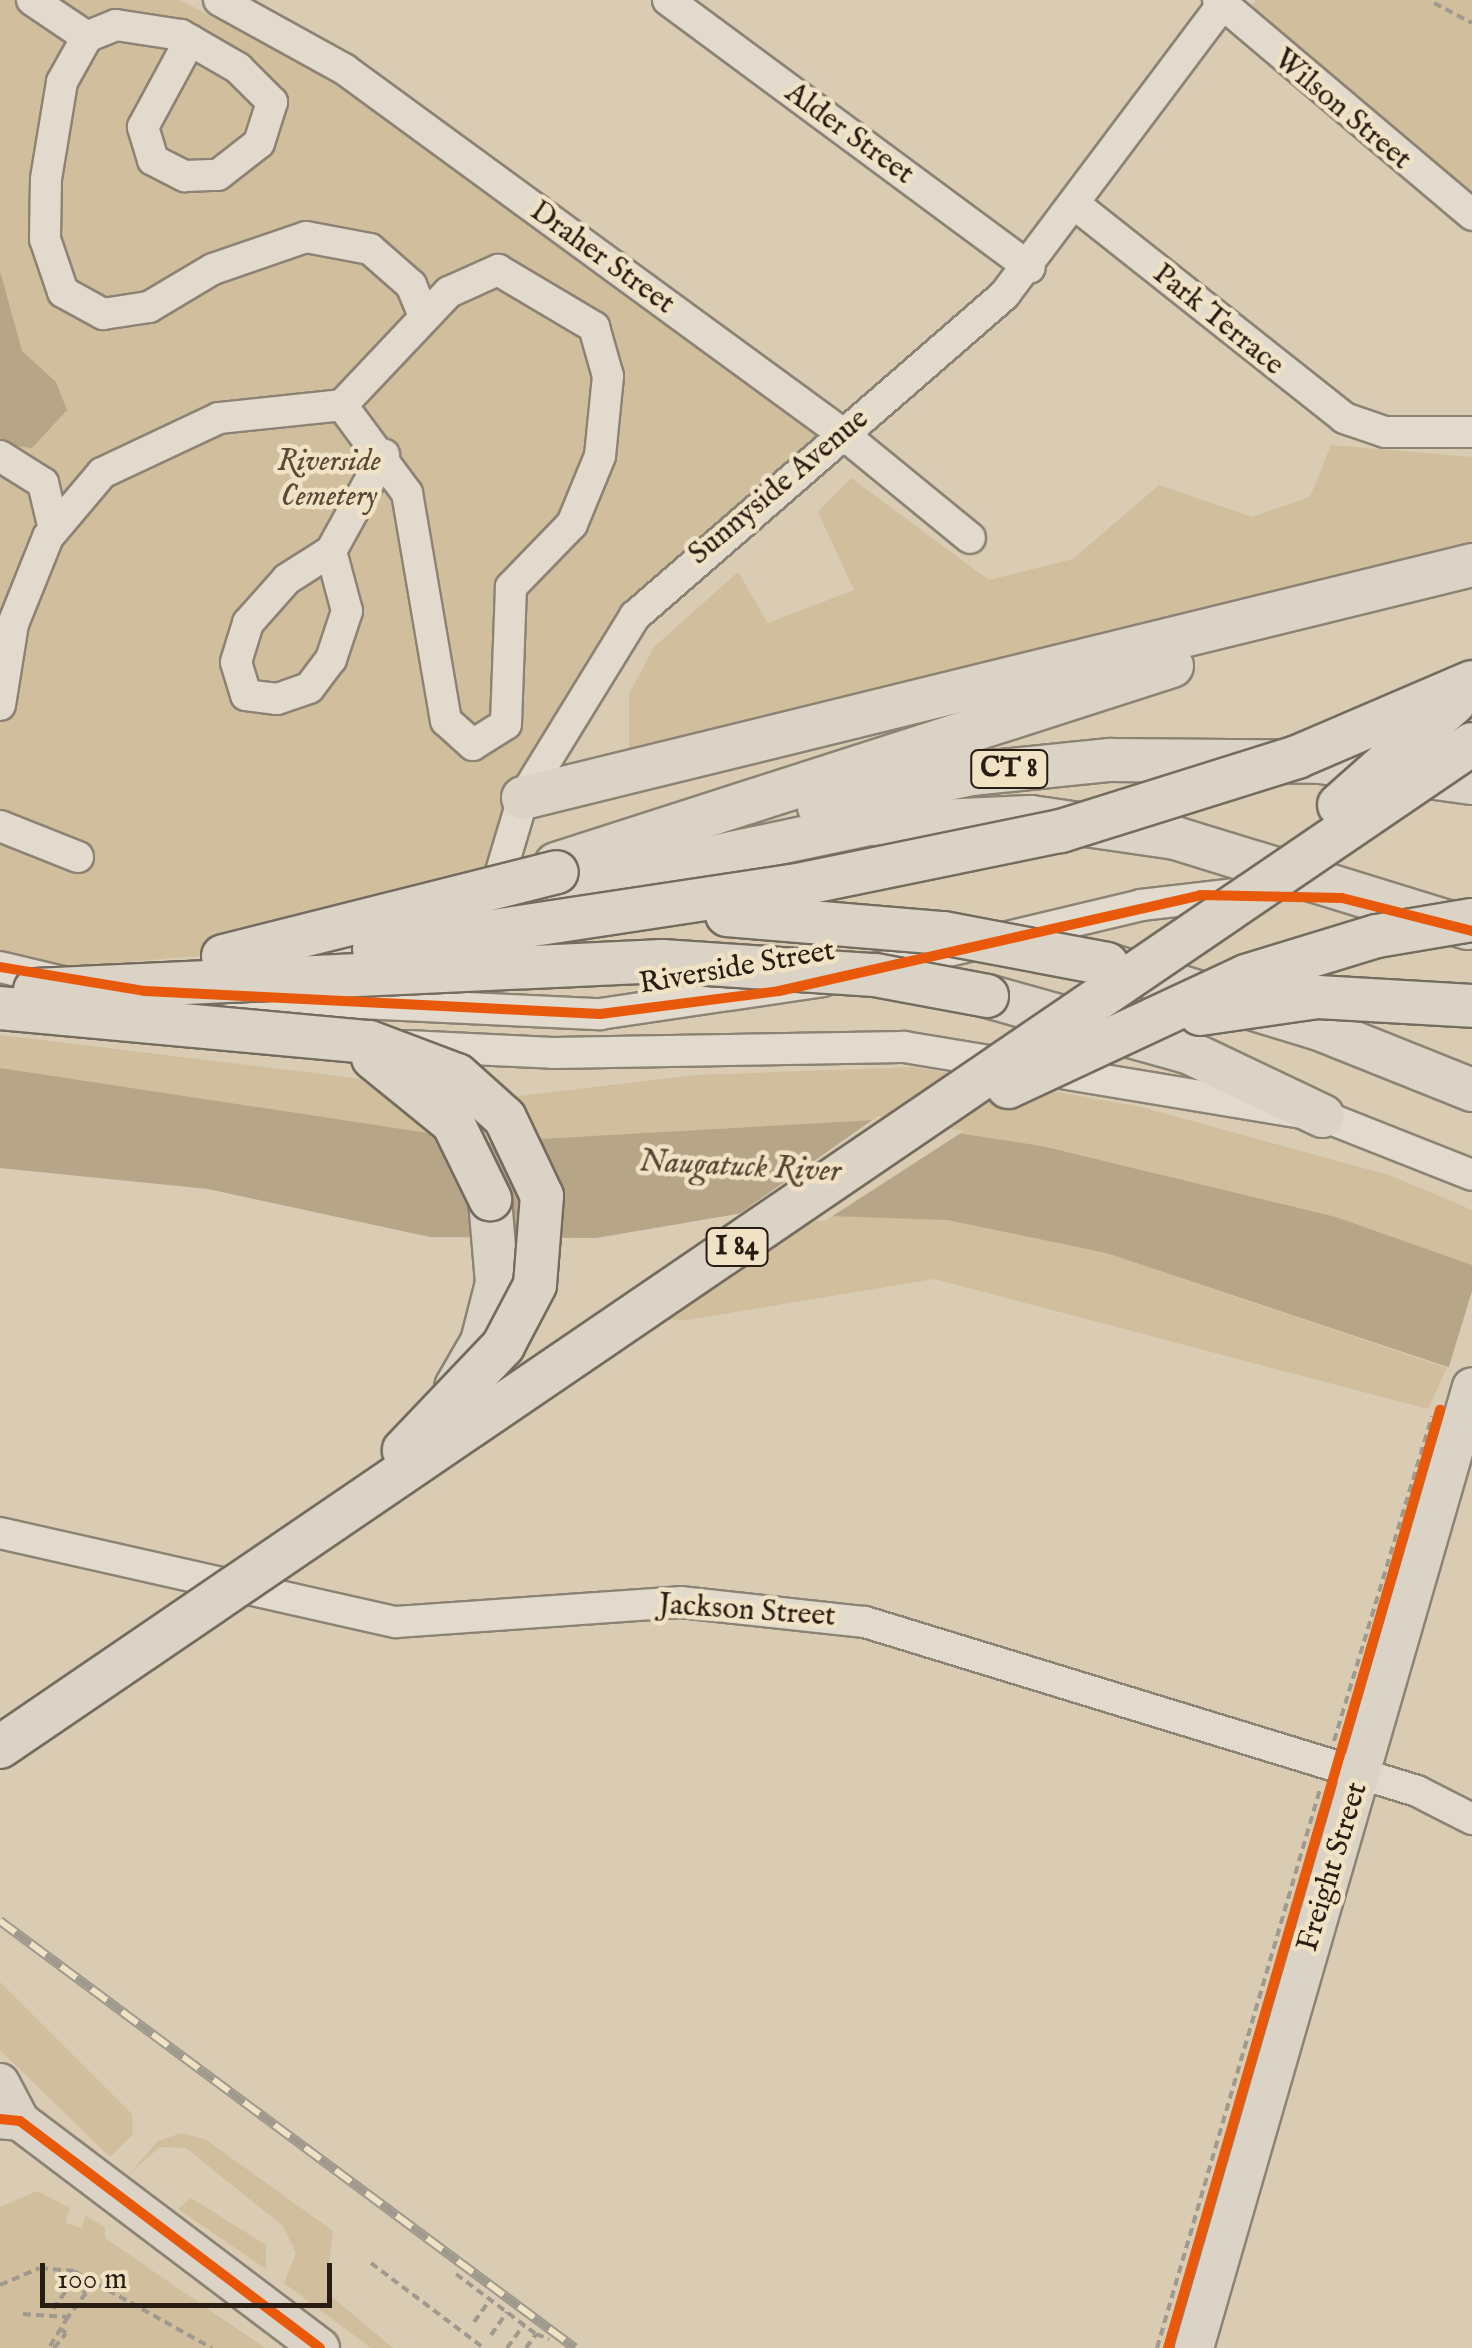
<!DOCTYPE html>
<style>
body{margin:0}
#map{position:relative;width:1472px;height:2348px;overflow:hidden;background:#d9ccb3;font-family:"IM FELL English",serif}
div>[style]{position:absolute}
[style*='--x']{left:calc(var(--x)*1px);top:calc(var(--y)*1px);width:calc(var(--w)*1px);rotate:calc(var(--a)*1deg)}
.green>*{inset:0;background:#d0be9d}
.water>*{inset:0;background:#b6a586}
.pier>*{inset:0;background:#d9ccb3}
.path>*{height:4px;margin-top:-2px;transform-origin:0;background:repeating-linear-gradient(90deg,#9f998e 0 8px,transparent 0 13px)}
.roads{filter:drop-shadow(2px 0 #8d8374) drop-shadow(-2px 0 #8d8374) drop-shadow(0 2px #8d8374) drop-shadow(0 -2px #8d8374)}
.minor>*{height:30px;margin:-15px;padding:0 15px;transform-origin:15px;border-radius:15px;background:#e1dacd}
.major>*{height:38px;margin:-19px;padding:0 19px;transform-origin:19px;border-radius:19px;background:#dbd4c6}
.highway>*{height:42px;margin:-21px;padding:0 21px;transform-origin:21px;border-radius:21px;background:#dbd4c6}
.rail>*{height:10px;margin-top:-5px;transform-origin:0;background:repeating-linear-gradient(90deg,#f0e2c4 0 19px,#9f998e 0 38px);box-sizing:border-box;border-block:2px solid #9f998e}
.bridges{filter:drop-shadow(2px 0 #746c5e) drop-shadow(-2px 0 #746c5e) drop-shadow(0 2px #746c5e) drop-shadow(0 -2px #746c5e)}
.highway-bridge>*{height:42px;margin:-21px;padding:0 21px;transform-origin:21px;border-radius:21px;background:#dbd4c6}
.cycleway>*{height:10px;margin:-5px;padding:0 5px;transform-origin:5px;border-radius:5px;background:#e8590c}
span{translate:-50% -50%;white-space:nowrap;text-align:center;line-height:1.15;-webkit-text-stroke:9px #f0e2c4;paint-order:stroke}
.shield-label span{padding:2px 8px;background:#f0e2c4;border:2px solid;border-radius:8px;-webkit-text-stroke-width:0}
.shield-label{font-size:28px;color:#291c12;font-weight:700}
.street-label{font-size:30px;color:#291c12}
.park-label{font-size:30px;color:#594936;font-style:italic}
.water-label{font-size:32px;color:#554634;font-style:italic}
.scale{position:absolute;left:40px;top:2263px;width:292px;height:45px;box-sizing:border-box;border:5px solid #291c12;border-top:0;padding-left:12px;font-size:30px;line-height:35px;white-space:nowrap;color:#291c12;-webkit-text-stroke:8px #f0e2c4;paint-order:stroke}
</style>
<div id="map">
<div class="green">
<div style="clip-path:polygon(0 0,180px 0,328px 78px,843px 434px,635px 616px,501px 859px,445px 893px,251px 952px,0 972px)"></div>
<div style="clip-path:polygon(1256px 0,1472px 0,1472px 201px,1270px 30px,1251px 7px)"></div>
<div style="clip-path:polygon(1331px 445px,1472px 457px,1472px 544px,629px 751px,629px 694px,654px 647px,738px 572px,768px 623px,854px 590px,818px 512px,851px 478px,989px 580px,1073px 559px,1159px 485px,1252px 517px,1310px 497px)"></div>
<div style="clip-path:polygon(0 1035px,511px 1097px,695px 1075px,914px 1067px,1141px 1107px,1392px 1176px,1472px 1210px,1472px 1265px,1336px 1217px,1042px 1146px,873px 1120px,487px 1142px,374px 1131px,0 1068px)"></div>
<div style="clip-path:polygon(810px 1213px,947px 1220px,1106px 1253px,1447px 1368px,1428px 1409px,934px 1279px,687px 1320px,620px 1319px)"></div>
<div style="clip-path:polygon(0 1982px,132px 2114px,133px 2134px,110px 2157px,0 2050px)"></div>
<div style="clip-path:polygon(181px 2133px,205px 2139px,333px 2231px,326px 2292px,393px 2348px,371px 2348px,284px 2283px,296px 2253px,283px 2226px,186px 2148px,160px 2147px,130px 2173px,158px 2141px)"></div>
<div style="clip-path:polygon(37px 2191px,70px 2208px,65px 2223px,81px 2228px,86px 2216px,105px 2227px,105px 2238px,265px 2348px,0 2348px,0 2207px)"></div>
<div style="clip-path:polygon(191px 2198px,266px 2245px,266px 2269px,178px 2209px)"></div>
</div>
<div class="water">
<div style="clip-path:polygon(0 271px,22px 351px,56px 382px,67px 410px,32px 448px,0 444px)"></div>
<div style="clip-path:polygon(0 1068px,487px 1142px,873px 1120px,1042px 1146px,1336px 1217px,1472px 1265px,1472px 1375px,1106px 1253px,947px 1220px,743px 1213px,596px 1238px,430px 1237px,208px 1189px,0 1168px)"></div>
</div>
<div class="pier">
<div style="clip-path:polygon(878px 1116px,964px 1131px,825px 1221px,729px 1221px)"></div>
<div style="clip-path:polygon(1472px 1291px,1472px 1380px,1447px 1373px)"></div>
</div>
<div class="path">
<div style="--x:1434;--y:3;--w:43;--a:27.8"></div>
<div style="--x:1334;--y:1741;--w:339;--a:-73.2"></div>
<div style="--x:371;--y:2263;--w:141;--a:37"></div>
<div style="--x:456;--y:2274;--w:100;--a:36.9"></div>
<div style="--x:0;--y:2285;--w:43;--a:-23"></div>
<div style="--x:40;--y:2268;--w:34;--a:5"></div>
<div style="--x:74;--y:2271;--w:158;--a:29.2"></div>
<div style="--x:53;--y:2309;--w:32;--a:-54"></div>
<div style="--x:72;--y:2283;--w:17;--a:36"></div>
<div style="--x:86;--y:2293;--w:30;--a:127"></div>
<div style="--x:23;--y:2314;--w:45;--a:3.8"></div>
<div style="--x:68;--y:2317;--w:36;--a:122"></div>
<div style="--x:474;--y:2322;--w:29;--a:-54"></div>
<div style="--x:491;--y:2335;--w:28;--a:-55"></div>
<div style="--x:54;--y:2348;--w:19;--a:-51"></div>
<div style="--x:66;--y:2333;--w:10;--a:-143"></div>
<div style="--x:507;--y:2348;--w:29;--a:-54"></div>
<div style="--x:526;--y:2348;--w:17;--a:-54"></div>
<div style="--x:536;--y:2334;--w:14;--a:21"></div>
<div style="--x:1157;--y:2348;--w:582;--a:-73.74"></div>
</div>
<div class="roads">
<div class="minor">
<div style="--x:32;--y:0;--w:66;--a:33.9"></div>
<div style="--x:219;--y:0;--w:143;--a:28.9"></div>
<div style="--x:344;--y:69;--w:618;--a:36.18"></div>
<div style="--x:843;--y:434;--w:164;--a:39.3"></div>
<div style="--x:668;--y:0;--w:450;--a:36.5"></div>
<div style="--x:1218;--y:0;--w:333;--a:40.2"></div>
<div style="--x:190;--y:40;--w:99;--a:118.4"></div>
<div style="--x:143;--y:127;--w:34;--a:73"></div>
<div style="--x:153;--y:160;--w:36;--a:27"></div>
<div style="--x:185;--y:176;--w:33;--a:-2"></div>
<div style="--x:218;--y:175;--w:52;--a:-38"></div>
<div style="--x:259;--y:143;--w:43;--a:-72.4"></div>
<div style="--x:272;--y:102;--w:48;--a:-135"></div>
<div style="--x:238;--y:68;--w:66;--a:-149.9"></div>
<div style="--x:181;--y:35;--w:66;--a:-171.3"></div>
<div style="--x:116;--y:25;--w:31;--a:158"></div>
<div style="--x:87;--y:37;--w:51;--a:119.1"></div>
<div style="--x:62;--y:82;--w:98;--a:99.4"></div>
<div style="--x:46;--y:179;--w:60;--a:91"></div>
<div style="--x:45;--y:239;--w:56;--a:71.2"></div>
<div style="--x:63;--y:292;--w:46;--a:28.8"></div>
<div style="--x:103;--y:314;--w:47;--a:-8.7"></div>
<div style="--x:149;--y:307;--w:74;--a:-30.7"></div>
<div style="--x:213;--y:269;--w:98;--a:-19"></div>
<div style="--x:306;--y:237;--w:65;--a:10.6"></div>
<div style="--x:370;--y:249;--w:55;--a:41.3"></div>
<div style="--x:411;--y:285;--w:34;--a:67"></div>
<div style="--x:1077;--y:206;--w:341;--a:38.4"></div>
<div style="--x:1344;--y:418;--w:43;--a:18.9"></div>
<div style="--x:1385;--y:432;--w:87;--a:0"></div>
<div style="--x:0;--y:456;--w:51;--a:32.1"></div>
<div style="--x:43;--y:483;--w:47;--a:76.6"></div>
<div style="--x:331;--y:551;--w:62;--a:75.1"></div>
<div style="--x:347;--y:611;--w:51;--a:108.4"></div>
<div style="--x:331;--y:659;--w:36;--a:127"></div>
<div style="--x:309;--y:688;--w:34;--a:161"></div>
<div style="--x:277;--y:699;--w:31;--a:-173"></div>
<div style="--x:246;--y:695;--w:34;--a:-107"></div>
<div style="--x:236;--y:662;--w:41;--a:-72.9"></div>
<div style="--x:248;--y:623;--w:59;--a:-48.4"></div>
<div style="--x:287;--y:579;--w:52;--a:-32.5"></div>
<div style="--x:331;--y:551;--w:110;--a:-61.1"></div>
<div style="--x:0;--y:705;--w:82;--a:-80.9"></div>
<div style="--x:13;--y:624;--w:94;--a:-68.1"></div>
<div style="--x:48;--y:537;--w:84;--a:-49.8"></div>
<div style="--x:102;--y:473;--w:129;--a:-25.2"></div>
<div style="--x:219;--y:418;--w:124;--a:-6"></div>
<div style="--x:342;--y:405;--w:156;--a:-46.6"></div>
<div style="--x:449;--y:292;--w:54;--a:-24.2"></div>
<div style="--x:498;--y:270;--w:112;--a:30.7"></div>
<div style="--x:594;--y:327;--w:51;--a:74.1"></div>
<div style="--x:608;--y:376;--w:80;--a:95.7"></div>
<div style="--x:600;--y:456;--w:74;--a:112.4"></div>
<div style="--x:572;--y:524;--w:88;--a:134.1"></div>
<div style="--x:511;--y:587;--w:137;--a:92.1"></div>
<div style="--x:506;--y:724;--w:39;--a:148"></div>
<div style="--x:473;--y:745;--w:36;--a:-138"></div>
<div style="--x:446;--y:721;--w:231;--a:-99.7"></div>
<div style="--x:407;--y:493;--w:109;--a:-126.5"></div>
<div style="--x:0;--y:826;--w:84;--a:21.7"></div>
<div style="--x:492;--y:902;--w:109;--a:-73.4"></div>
<div style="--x:523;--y:798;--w:214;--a:-58.4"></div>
<div style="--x:635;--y:616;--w:490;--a:-41"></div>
<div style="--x:1005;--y:294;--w:368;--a:-53.1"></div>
<div style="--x:0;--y:967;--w:65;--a:13.4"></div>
<div style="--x:873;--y:969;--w:276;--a:-13.4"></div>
<div style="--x:1141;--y:905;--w:113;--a:-6.6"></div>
<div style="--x:233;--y:997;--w:367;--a:2.7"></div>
<div style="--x:600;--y:1014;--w:225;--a:-8.4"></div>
<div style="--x:407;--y:1046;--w:146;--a:2.7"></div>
<div style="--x:553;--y:1053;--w:351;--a:-1"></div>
<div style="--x:904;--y:1047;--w:425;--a:9.4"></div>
<div style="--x:1323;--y:1116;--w:160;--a:21.6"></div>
<div style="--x:0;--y:1533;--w:406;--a:12.7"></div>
<div style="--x:396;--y:1622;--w:285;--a:-4"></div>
<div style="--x:680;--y:1602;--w:186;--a:6.2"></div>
<div style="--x:865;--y:1622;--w:577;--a:17.02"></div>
<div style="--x:1417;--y:1791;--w:62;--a:27"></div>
</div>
<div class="major">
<div style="--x:0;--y:2083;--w:43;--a:62.2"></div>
<div style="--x:0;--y:2119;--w:20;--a:6"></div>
<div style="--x:20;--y:2121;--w:376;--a:37.1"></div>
<div style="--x:1194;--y:2348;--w:1000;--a:-73.87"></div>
</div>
<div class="highway">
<div style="--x:523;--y:798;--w:977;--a:-13.79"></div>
<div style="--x:819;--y:807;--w:156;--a:-12.2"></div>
<div style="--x:971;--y:774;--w:140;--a:-5.8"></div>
<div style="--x:1110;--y:760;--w:210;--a:0.5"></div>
<div style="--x:1320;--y:762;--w:153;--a:7.9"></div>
<div style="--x:556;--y:864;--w:647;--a:-17.82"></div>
<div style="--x:556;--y:890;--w:321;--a:-11.9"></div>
<div style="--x:870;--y:824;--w:161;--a:-2.5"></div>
<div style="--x:1031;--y:817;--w:146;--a:8.3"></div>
<div style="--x:1175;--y:838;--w:306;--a:17.1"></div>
<div style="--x:273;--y:964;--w:102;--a:-8.4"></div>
<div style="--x:1109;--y:965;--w:217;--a:16.9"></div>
<div style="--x:1317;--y:1028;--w:167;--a:21.8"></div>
<div style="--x:987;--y:996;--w:209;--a:15.6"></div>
<div style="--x:1188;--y:1052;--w:149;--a:25.4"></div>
<div style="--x:456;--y:1387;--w:52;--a:-60"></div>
<div style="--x:482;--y:1342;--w:61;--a:-75.7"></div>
<div style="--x:497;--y:1283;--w:84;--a:-94.8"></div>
</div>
</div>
<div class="rail">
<div style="--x:0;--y:1921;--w:716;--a:36.6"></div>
</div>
<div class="bridges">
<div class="highway-bridge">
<div style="--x:1339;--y:805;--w:154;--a:-41.6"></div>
<div style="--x:727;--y:915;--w:217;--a:4.8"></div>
<div style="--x:943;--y:933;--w:167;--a:10.7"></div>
<div style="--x:374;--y:949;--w:423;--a:-8.6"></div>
<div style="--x:792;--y:886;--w:275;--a:-11.6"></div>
<div style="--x:1061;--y:831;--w:247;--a:-17.4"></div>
<div style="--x:1297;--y:757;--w:190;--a:-23.2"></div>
<div style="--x:223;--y:956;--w:344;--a:-14.1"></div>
<div style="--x:35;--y:990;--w:628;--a:-2.65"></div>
<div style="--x:662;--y:961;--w:213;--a:3.8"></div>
<div style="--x:875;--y:975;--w:114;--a:10.6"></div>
<div style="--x:0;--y:1008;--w:371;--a:5.3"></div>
<div style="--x:369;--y:1042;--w:94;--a:20.6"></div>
<div style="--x:457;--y:1075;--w:64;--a:41.9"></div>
<div style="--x:505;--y:1118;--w:86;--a:64.6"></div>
<div style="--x:542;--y:1196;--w:89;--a:94.5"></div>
<div style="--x:535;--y:1285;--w:69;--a:117.7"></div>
<div style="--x:503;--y:1346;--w:144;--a:133.6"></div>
<div style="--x:1200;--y:1014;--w:119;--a:-8.2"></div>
<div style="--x:1318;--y:997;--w:154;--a:3.3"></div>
<div style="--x:373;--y:1058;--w:103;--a:39.1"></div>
<div style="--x:453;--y:1123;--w:85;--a:64"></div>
<div style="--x:1008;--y:1087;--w:263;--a:-25"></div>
<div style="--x:1246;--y:976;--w:137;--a:-17"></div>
<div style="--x:1377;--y:936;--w:96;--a:-9.6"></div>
<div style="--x:0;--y:1747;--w:1781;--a:-34.27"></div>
</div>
</div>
<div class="cycleway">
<div style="--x:0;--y:967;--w:147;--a:9.4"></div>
<div style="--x:145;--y:991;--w:456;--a:2.9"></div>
<div style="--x:600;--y:1014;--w:180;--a:-7.3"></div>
<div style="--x:779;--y:991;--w:432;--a:-12.8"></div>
<div style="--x:1200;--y:895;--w:142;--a:1.2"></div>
<div style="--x:1342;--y:898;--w:134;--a:14.2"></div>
<div style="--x:0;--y:2119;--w:20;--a:6"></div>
<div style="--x:20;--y:2121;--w:376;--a:37.1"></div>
<div style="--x:1168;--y:2348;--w:977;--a:-73.83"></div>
</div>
<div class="shield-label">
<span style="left:1009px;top:769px">CT 8</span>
<span style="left:737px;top:1247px">I 84</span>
</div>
<div class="street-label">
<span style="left:1342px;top:110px;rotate:40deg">Wilson Street</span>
<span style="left:849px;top:134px;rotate:36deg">Alder Street</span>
<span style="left:602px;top:258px;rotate:36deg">Draher Street</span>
<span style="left:1218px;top:320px;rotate:39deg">Park Terrace</span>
<span style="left:779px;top:487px;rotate:-40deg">Sunnyside Avenue</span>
<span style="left:737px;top:968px;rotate:-10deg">Riverside Street</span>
<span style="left:747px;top:1611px;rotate:4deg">Jackson Street</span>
<span style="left:1333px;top:1867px;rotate:-73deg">Freight Street</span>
</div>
<div class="park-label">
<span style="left:329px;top:479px">Riverside<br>Cemetery</span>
</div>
<div class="water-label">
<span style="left:740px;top:1168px;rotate:3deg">Naugatuck River</span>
</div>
<div class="scale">100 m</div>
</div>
